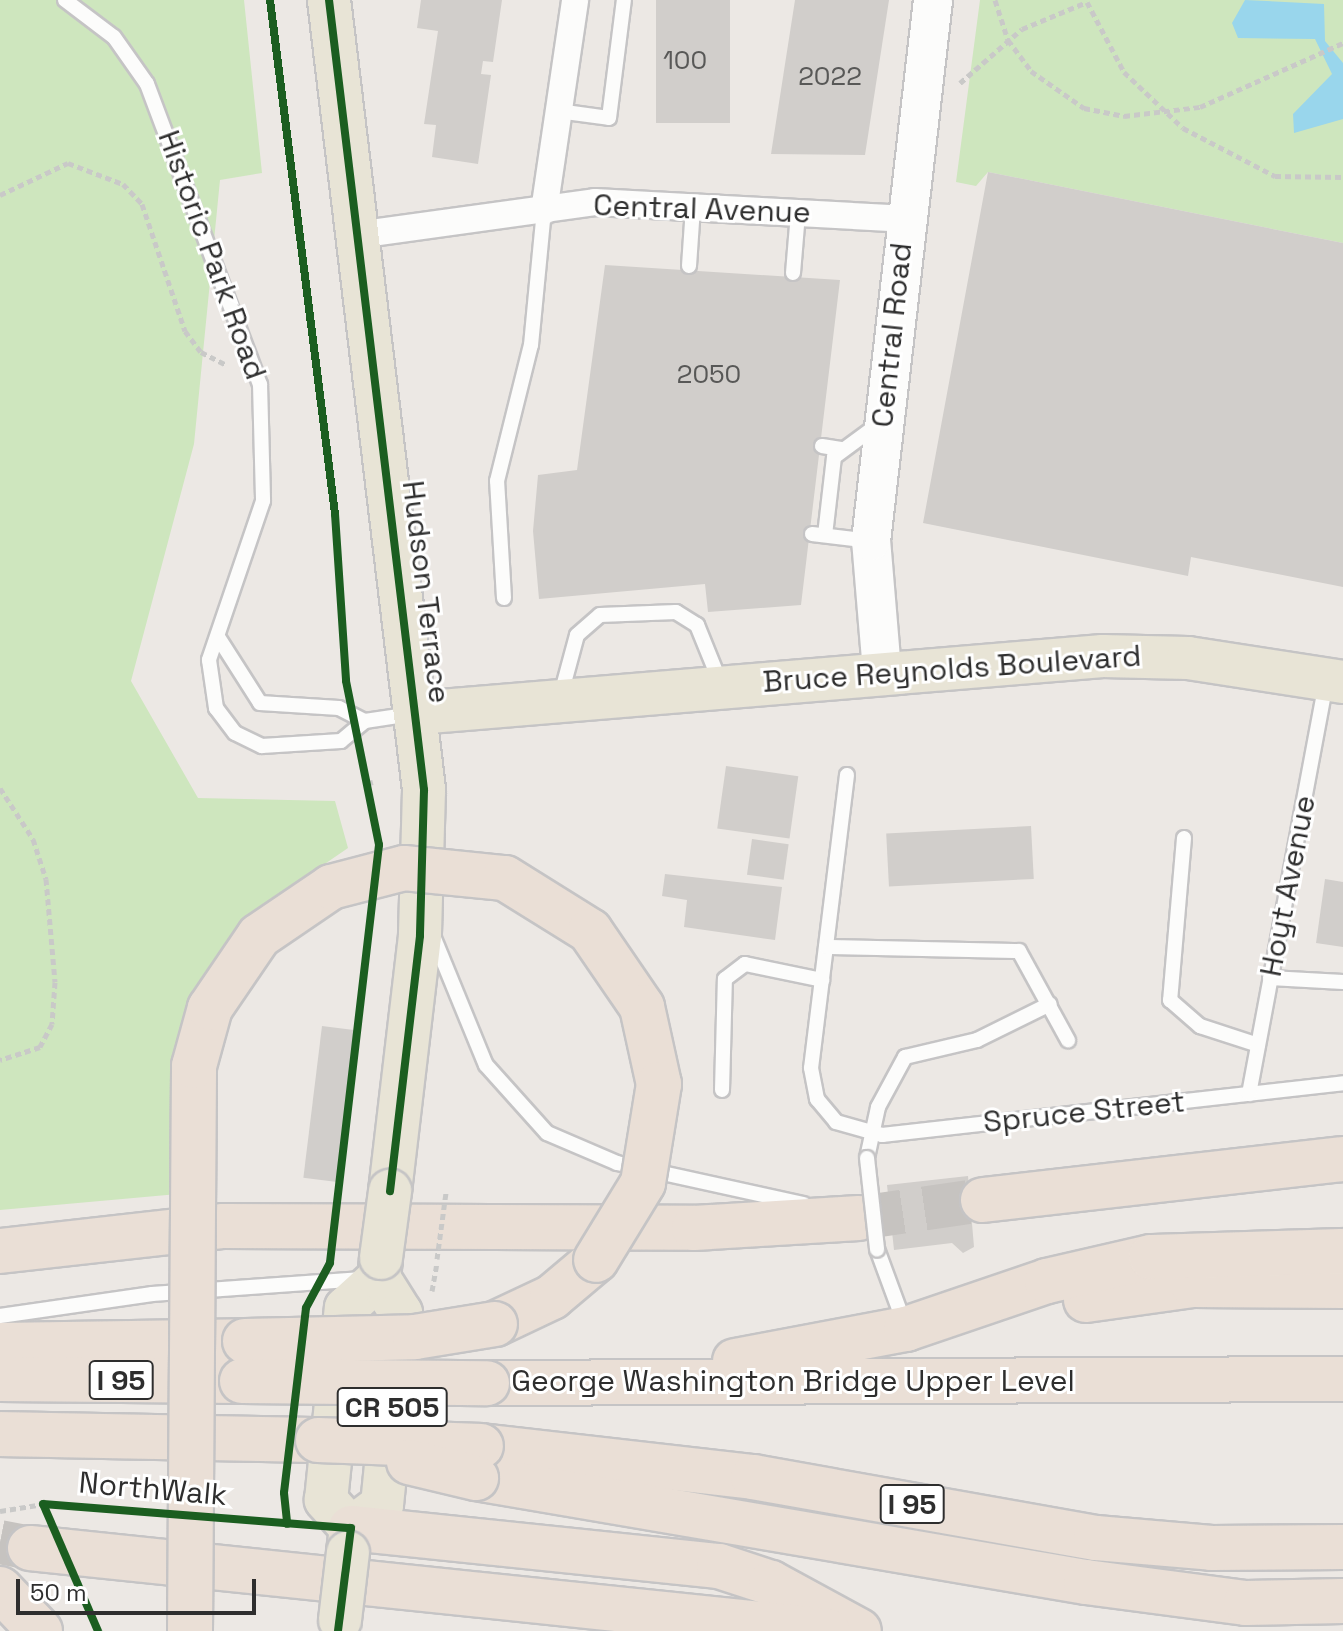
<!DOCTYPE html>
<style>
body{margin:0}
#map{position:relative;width:1343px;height:1631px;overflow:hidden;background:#ece8e4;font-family:"Space Grotesk",sans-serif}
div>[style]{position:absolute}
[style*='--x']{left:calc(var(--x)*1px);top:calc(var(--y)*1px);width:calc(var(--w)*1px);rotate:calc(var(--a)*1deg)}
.green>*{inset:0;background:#cee6be}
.water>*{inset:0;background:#99d6ec}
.building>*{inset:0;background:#d1cecb;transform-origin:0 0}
.motorway-tunnel>*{height:44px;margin-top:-22px;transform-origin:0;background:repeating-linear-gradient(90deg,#c6c3c0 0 44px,transparent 0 66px)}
.path>*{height:5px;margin-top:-2.5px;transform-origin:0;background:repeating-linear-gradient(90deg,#c9c9c8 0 6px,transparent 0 10px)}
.roads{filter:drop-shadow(2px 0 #c5c4c5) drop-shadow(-2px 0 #c5c4c5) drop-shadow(0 2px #c5c4c5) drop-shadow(0 -2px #c5c4c5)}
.service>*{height:14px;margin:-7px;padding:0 7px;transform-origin:7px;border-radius:7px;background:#fcfcfb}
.minor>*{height:26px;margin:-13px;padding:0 13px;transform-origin:13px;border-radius:13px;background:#fcfcfb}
.secondary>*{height:38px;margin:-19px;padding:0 19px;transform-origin:19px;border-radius:19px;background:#fcfcfb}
.primary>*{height:42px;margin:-21px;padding:0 21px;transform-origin:21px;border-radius:21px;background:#e8e4d6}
.motorway>*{height:44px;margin:-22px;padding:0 22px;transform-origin:22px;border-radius:22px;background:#eadfd6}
.path-bridge>*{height:5px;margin-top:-2.5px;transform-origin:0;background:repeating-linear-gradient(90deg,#c9c9c8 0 6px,transparent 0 10px)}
.bridges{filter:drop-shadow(2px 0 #c5c4c5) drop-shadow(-2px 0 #c5c4c5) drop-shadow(0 2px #c5c4c5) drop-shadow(0 -2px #c5c4c5)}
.service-bridge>*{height:14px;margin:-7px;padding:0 7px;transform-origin:7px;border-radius:7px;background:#fcfcfb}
.primary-bridge>*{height:42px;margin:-21px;padding:0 21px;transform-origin:21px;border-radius:21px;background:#e8e4d6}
.motorway-bridge>*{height:44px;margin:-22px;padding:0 22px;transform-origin:22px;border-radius:22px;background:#eadfd6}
.cycleway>*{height:8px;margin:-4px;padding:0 4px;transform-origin:4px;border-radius:4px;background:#1b5e20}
span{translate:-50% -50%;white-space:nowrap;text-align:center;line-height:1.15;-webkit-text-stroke:6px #fff;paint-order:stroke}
.number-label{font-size:26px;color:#585857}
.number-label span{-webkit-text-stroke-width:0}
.shield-label span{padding:2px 6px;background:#fff;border:2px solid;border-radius:6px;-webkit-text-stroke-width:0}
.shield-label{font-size:28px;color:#2e2e2e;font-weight:700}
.street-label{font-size:30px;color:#2e2e2e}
.scale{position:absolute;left:16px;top:1579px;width:240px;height:36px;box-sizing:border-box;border:4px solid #2e2e2e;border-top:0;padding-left:10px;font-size:24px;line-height:28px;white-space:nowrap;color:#2e2e2e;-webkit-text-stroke:6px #fff;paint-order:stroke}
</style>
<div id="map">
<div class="green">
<div style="clip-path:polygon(0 0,244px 0,262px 173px,220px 180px,194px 444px,131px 681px,198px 798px,335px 801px,348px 848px,246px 918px,189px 1002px,178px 1194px,0 1210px)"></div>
<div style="clip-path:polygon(980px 0,1343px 0,1343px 243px,988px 172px,976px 186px,956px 182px)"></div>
</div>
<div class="water">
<div style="clip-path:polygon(1245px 0,1324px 4px,1325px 41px,1343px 63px,1343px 119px,1294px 133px,1293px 114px,1332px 74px,1315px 39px,1238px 38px,1232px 23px)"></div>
</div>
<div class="building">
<div style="clip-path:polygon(421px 0,502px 0,493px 62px,483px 61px,481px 74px,491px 75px,478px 164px,432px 157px,436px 125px,424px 124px,438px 31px,417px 28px)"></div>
<div style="left:656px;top:0;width:74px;height:123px"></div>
<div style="clip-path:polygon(795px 0,889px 0,865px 155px,771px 154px)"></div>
<div style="clip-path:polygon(988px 172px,1343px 243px,1343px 587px,1191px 557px,1188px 576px,923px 523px)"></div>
<div style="clip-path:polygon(605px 265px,840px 280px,801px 605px,708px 612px,705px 584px,539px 599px,533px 531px,538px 475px,577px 470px)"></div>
<div style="left:726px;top:766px;width:73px;height:63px;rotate:8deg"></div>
<div style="left:1031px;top:826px;width:53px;height:145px;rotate:87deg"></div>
<div style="left:752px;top:839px;width:37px;height:36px;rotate:8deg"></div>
<div style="clip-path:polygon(665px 874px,782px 887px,775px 940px,684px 927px,687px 900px,662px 896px)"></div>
<div style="clip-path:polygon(1325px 879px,1343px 882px,1343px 947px,1316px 943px)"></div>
<div style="left:322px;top:1026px;width:34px;height:153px;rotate:7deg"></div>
<div style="clip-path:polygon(968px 1176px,974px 1247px,963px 1253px,952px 1243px,894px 1250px,887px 1185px)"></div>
</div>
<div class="motorway-tunnel">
<div style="--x:859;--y:1218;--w:125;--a:-8.3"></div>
<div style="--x:0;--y:1542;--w:31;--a:11"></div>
</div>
<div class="path">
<div style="--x:995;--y:0;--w:42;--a:72"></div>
<div style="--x:1008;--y:40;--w:39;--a:53"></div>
<div style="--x:1031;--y:71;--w:65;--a:34.9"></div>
<div style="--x:1084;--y:108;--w:41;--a:11.3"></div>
<div style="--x:1124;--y:116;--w:77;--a:-6.8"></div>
<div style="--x:1200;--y:107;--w:157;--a:-24.1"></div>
<div style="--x:960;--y:83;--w:82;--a:-41.1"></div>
<div style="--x:1022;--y:29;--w:70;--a:-22.6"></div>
<div style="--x:1087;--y:2;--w:79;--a:62.1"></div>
<div style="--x:1124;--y:72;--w:81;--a:43.5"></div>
<div style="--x:1183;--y:128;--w:104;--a:27.6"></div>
<div style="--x:1275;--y:176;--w:68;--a:0.8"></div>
<div style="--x:0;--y:195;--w:75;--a:-25.2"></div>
<div style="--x:68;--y:163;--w:59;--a:20.9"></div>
<div style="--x:123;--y:184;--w:28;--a:46"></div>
<div style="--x:142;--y:204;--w:134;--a:71.3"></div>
<div style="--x:185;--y:331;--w:26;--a:53"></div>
<div style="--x:201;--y:352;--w:27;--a:27"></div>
<div style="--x:369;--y:783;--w:4;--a:-14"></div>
<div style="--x:0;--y:788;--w:61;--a:57.1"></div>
<div style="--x:33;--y:839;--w:42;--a:72"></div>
<div style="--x:46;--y:879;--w:103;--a:85"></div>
<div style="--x:55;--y:982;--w:42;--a:94.1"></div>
<div style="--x:52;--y:1024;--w:26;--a:118"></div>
<div style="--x:40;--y:1047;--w:42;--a:162"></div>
<div style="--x:432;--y:1291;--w:29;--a:-80"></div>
<div style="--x:0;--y:1511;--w:44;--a:-9.2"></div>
</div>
<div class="roads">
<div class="service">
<div style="--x:65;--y:0;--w:61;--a:37.1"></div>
<div style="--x:114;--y:37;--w:57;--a:54.9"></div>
<div style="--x:147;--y:84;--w:321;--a:69.4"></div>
<div style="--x:260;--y:384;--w:117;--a:88.5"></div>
<div style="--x:263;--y:501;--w:168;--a:108.8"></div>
<div style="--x:209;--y:660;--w:49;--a:81.7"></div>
<div style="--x:216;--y:708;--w:31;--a:53"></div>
<div style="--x:235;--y:733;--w:30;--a:26"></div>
<div style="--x:262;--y:746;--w:79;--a:-3.6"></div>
<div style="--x:341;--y:741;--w:31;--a:-40"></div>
<div style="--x:365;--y:721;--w:48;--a:-8.5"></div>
<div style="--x:558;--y:111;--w:51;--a:7.8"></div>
<div style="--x:609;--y:118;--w:119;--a:-82.8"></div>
<div style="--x:689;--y:266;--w:58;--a:-86.1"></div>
<div style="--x:793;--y:273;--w:60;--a:-85.2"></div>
<div style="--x:822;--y:446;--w:19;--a:9"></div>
<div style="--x:812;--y:534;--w:59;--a:6.8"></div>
<div style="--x:825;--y:535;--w:79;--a:-83.4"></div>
<div style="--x:834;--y:457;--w:52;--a:-36.4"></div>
<div style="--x:504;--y:598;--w:117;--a:-93.4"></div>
<div style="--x:497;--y:481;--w:140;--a:-76"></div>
<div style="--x:531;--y:345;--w:135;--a:-84.5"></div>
<div style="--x:218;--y:637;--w:78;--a:57.5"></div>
<div style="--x:260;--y:703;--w:79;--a:3.6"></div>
<div style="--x:339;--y:708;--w:29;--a:27"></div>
<div style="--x:560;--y:698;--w:65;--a:-74.9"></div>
<div style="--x:577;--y:635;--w:30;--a:-41"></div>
<div style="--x:600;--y:615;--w:76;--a:-2.3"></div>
<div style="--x:676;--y:612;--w:25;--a:32"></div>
<div style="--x:697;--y:625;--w:64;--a:67.9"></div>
<div style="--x:847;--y:775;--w:295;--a:97"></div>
<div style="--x:811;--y:1068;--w:32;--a:79"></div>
<div style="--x:817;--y:1099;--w:30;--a:50"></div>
<div style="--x:836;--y:1122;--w:48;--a:15.8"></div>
<div style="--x:882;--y:1135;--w:464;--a:-6.4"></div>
<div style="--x:1184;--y:838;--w:163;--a:94.9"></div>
<div style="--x:1170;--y:1000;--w:40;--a:41"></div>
<div style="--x:1200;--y:1026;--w:61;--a:18.1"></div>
<div style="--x:433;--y:936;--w:139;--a:67.7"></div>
<div style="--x:486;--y:1065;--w:91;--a:48.1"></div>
<div style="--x:547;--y:1133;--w:76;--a:23.2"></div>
<div style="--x:617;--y:1163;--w:191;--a:12.4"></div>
<div style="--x:826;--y:947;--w:193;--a:1.2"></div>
<div style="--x:1019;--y:951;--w:102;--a:61.2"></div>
<div style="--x:1270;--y:978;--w:73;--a:3.1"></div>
<div style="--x:722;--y:1090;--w:111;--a:-88.5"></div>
<div style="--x:725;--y:979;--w:25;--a:-37"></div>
<div style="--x:745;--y:964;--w:79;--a:11.7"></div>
<div style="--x:1249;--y:1094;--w:418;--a:-79.4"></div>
<div style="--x:867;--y:1158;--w:52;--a:-77.8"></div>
<div style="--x:878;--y:1107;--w:57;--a:-61.6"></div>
<div style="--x:905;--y:1057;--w:74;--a:-13.3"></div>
<div style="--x:977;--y:1040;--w:81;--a:-26.3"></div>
<div style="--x:877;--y:1249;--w:81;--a:69.8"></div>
<div style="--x:0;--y:1316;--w:154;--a:-8.2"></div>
<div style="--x:152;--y:1294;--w:211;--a:-4.1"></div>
</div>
<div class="minor">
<div style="--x:544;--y:211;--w:213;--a:-81.6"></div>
<div style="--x:357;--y:235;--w:240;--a:-7.9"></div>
<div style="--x:595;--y:202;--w:309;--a:3.1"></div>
</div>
<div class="secondary">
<div style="--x:882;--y:671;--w:130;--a:-94.8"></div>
<div style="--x:871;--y:541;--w:545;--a:-83.46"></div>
</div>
<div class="primary">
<div style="--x:329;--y:0;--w:796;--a:83.14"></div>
<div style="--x:424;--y:790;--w:146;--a:91.6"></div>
<div style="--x:420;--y:936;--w:257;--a:96.7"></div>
<div style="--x:417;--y:713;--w:688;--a:-4.75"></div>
<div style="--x:1103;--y:656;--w:85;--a:1.3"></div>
<div style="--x:1188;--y:658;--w:157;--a:8.8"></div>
<div style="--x:351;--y:1528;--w:38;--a:-132"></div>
<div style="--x:326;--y:1500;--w:193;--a:-84.1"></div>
<div style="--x:346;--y:1308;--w:45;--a:-42.3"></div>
<div style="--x:348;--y:1552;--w:24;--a:-83"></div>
<div style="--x:351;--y:1528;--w:39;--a:-37"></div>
<div style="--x:382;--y:1505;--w:193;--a:-84.3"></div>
<div style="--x:401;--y:1313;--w:41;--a:-122.2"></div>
<div style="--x:379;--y:1278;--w:20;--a:-84"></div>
</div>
<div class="motorway">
<div style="--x:983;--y:1200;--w:362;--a:-6.5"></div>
<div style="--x:0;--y:1251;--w:225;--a:-6.4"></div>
<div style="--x:224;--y:1226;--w:470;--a:0.2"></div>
<div style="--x:694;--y:1228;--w:165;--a:-3.5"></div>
<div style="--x:1086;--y:1300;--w:108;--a:-8"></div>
<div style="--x:1193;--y:1285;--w:150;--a:0.4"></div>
<div style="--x:495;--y:1324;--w:63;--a:-25.3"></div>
<div style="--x:552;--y:1297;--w:57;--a:-40.1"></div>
<div style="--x:0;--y:1345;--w:245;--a:-0.9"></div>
<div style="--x:735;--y:1361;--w:174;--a:-10.6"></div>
<div style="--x:906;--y:1329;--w:149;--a:-18.8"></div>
<div style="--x:1047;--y:1281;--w:107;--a:-13"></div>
<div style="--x:1151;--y:1257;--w:192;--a:-1.8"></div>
<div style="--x:0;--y:1379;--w:242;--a:0.5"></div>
<div style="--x:487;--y:1383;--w:856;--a:-0.27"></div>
<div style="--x:0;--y:1434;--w:318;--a:1.1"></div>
<div style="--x:481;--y:1446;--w:274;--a:6.5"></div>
<div style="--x:753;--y:1477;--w:348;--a:10.1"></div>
<div style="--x:1096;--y:1538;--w:116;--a:4.9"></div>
<div style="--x:1212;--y:1548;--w:131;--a:-0.4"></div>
<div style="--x:476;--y:1478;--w:619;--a:9.68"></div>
<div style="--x:1086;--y:1582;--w:161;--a:7.5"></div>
<div style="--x:1246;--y:1603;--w:97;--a:-1.2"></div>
<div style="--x:351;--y:1528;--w:370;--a:5.9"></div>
<div style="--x:719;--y:1566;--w:55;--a:18.1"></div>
<div style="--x:771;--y:1583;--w:100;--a:28.6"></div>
<div style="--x:30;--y:1548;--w:802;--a:5.94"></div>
<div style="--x:0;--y:1589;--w:58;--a:46.4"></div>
</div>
</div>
<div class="path-bridge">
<div style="--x:437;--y:1259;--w:68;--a:-82.3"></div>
<div style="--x:330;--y:1263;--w:70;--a:-83.5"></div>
</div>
<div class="bridges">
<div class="service-bridge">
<div style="--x:867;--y:1158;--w:92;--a:83.7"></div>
</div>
<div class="primary-bridge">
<div style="--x:381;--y:1258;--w:68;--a:-82.3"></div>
<div style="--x:340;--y:1620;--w:68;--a:-83.3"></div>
</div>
<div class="motorway-bridge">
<div style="--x:245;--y:1341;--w:170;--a:-1.3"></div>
<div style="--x:415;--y:1337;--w:81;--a:-9.2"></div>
<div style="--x:242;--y:1381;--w:245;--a:0.5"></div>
<div style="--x:318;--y:1440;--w:163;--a:2.1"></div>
<div style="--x:409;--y:1462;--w:69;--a:13.4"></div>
<div style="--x:190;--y:1631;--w:565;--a:-89.59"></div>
<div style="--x:194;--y:1066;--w:60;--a:-74.6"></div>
<div style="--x:210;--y:1008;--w:87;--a:-55.8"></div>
<div style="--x:259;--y:936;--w:87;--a:-34.2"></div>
<div style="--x:331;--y:887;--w:75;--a:-14.6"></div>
<div style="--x:404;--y:868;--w:101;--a:5.7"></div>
<div style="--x:505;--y:878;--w:100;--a:31.9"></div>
<div style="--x:590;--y:931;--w:92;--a:55.6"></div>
<div style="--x:642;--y:1007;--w:79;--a:77.6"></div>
<div style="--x:659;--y:1084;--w:100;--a:99.2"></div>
<div style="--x:643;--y:1183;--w:90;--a:121.4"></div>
</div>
</div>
<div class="cycleway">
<div style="--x:270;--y:0;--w:518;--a:82.79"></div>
<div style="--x:335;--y:514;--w:167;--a:86.2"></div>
<div style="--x:346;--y:681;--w:167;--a:78.6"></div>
<div style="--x:379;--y:845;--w:421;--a:96.7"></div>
<div style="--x:330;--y:1263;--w:51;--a:118.1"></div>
<div style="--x:306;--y:1308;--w:186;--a:96.8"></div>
<div style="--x:284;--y:1493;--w:31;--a:84"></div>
<div style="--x:329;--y:0;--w:796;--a:83.14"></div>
<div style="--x:424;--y:790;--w:146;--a:91.6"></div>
<div style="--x:420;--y:936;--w:257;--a:96.7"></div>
<div style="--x:98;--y:1631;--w:138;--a:-113.4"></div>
<div style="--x:43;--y:1504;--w:309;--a:4.5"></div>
<div style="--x:351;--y:1528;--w:104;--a:97.2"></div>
</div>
<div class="number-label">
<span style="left:685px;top:61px">100</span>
<span style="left:830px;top:77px">2022</span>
<span style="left:709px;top:375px">2050</span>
</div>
<div class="shield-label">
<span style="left:121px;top:1380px">I 95</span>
<span style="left:392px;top:1407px">CR 505</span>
<span style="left:912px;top:1504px">I 95</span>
</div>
<div class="street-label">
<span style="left:702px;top:209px;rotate:2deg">Central Avenue</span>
<span style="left:212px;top:255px;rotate:70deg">Historic Park Road</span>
<span style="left:892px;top:335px;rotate:-84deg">Central Road</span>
<span style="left:426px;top:592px;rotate:83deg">Hudson Terrace</span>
<span style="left:952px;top:669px;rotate:-4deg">Bruce Reynolds Boulevard</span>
<span style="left:1288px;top:886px;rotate:-79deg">Hoyt Avenue</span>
<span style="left:1084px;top:1112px;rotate:-6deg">Spruce Street</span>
<span style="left:793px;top:1381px">George Washington Bridge Upper Level</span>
<span style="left:153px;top:1489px;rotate:5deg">NorthWalk</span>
</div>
<div class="scale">50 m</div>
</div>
